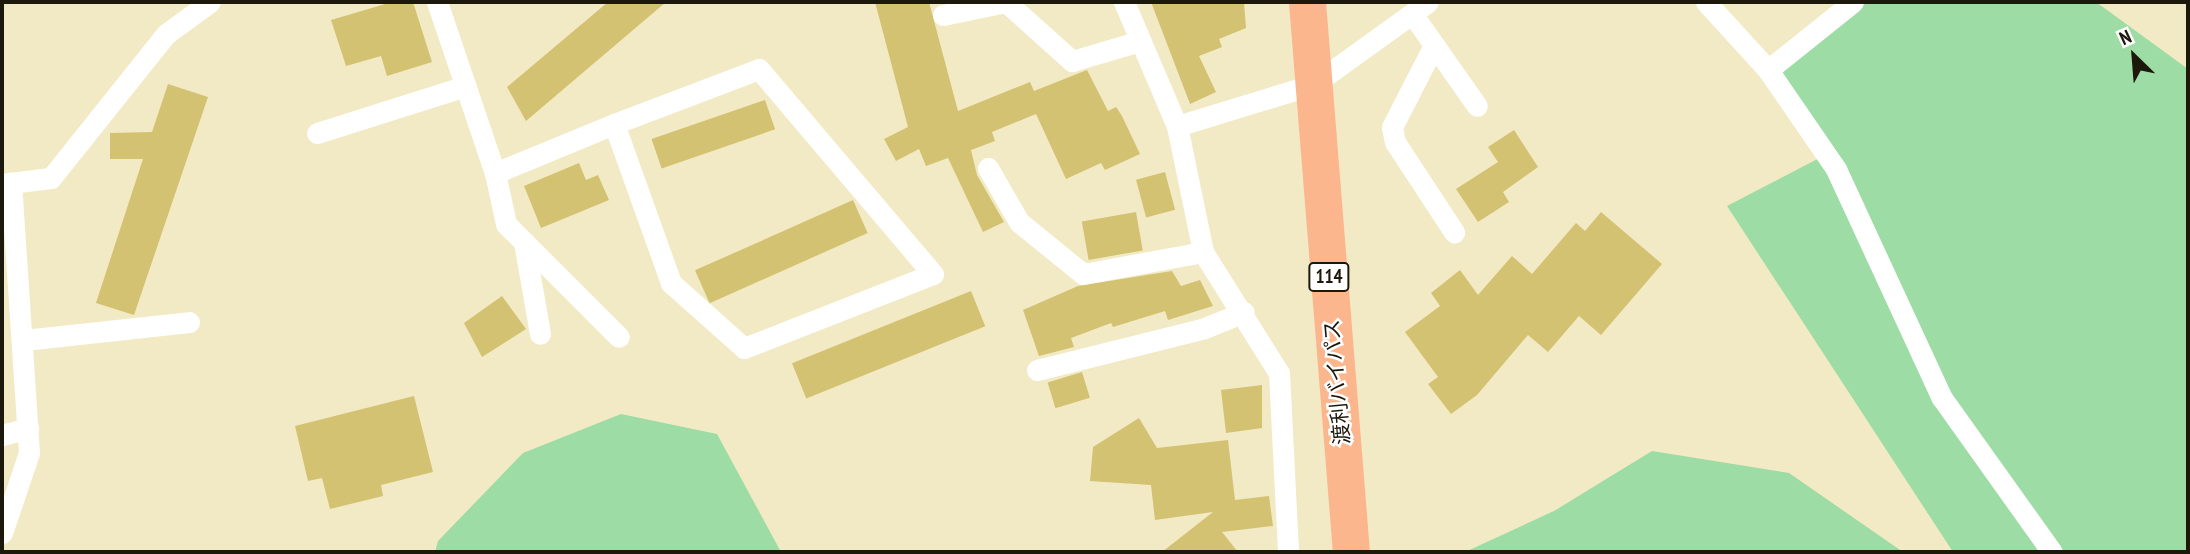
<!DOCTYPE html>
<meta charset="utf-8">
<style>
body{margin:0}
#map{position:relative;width:2190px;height:554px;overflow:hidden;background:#f2eac5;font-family:"PT Sans Narrow","Noto Sans JP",sans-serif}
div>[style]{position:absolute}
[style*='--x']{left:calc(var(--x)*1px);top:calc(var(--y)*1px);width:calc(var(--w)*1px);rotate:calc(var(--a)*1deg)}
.green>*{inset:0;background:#9ddca4}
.building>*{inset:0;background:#d3c271;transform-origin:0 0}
.minor>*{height:21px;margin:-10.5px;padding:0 10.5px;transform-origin:10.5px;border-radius:10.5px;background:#fff}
.trunk>*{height:37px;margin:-18.5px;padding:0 18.5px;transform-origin:18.5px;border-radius:18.5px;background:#fbb68e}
span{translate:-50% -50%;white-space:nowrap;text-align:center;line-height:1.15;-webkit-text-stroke:5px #fff;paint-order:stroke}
.shield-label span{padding:2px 5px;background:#fff;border:2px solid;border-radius:5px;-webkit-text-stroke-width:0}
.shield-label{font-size:19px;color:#1c190c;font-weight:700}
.street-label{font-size:21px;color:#1c190c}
.frame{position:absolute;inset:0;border:4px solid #1c190c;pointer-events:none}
.north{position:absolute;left:2099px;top:21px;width:70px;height:70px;-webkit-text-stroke:5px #fff;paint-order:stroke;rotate:335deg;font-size:19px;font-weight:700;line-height:28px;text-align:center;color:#1c190c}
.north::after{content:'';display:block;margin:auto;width:24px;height:32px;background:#1c190c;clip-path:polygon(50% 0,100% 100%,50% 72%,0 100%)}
</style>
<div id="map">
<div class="green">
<div style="clip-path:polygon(1865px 2px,2096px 2px,2188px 69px,2188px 552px,1953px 552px,1727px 206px,1831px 152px,1782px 72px)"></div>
<div style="clip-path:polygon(621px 414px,717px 434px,781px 552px,435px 552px,438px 541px,523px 453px)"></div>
<div style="clip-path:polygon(1652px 451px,1789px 473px,1903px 552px,1465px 552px,1554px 511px)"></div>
</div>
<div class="building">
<div style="clip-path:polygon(392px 2px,413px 2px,432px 62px,387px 76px,381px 56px,346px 66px,331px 20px)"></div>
<div style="clip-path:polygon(608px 2px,666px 2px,526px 121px,507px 87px)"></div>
<div style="clip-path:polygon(875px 2px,929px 2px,958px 111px,1030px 82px,1034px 91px,1087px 70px,1108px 111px,1116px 107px,1122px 116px,1140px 154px,1105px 170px,1101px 163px,1066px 179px,1036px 114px,992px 132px,995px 141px,971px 150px,977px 175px,1004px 222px,983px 232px,948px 158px,926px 166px,919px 149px,896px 161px,884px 139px,908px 127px)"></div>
<div style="clip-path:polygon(1151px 2px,1244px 2px,1246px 28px,1219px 39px,1222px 47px,1199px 56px,1216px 92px,1190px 104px)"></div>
<div style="clip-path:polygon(168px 84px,208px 97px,134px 315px,96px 303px,143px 159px,110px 159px,110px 133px,152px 132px)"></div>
<div style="left:765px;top:100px;width:31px;height:120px;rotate:71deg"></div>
<div style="clip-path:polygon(1514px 130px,1538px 167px,1503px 192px,1509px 202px,1478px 222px,1456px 189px,1498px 162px,1488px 147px)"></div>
<div style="clip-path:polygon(579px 163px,586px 180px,598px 175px,609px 200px,541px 228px,524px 186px)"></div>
<div style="left:1165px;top:172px;width:39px;height:30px;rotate:75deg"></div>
<div style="left:853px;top:200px;width:36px;height:173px;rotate:66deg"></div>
<div style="left:1136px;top:212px;width:39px;height:55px;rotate:80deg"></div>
<div style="clip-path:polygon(1601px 212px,1662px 264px,1601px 335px,1579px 316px,1548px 352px,1528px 335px,1477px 395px,1451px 414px,1428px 384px,1438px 377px,1405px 332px,1440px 306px,1431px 293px,1460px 270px,1478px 295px,1512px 256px,1532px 274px,1576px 223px,1585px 231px)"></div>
<div style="clip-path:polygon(1172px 271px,1181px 286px,1200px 280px,1213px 306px,1168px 320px,1165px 311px,1113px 327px,1111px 323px,1071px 338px,1074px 347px,1039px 356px,1023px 310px,1078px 286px)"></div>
<div style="left:971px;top:291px;width:38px;height:193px;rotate:68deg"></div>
<div style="clip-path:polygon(502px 296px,526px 329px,482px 357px,464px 323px)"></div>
<div style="left:1082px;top:372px;width:27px;height:36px;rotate:73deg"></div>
<div style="clip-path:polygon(1262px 385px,1262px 428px,1226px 433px,1221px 390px)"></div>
<div style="clip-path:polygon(414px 396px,433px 472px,381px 485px,383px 496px,330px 509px,322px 478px,308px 481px,295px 426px)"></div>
<div style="clip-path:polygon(1139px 418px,1157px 448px,1228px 440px,1235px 500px,1269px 496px,1273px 526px,1222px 532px,1238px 552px,1162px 552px,1213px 512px,1155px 520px,1151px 485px,1090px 481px,1093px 447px)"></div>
</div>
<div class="minor">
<div style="--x:437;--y:2;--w:181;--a:71.3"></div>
<div style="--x:495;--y:173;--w:52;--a:77.8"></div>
<div style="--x:506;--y:224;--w:25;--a:45"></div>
<div style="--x:524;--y:242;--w:93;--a:80.1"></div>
<div style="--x:1006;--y:2;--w:89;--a:41.8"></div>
<div style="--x:1072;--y:61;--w:71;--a:-16.4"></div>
<div style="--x:1124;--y:2;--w:135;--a:66.9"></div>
<div style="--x:1177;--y:126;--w:129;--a:78.3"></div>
<div style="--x:1203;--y:252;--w:143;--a:57.9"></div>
<div style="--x:1279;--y:373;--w:179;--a:87.1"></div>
<div style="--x:1706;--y:2;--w:92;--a:47.6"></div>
<div style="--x:1768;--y:70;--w:120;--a:55.5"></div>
<div style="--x:1836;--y:169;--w:252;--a:65.2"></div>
<div style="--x:1942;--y:398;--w:189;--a:54.5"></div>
<div style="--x:943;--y:15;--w:63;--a:-11.8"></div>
<div style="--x:1413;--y:15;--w:111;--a:54.9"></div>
<div style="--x:1434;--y:45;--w:92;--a:117.1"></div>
<div style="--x:1392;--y:127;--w:15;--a:79"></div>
<div style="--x:1395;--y:142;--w:108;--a:56.8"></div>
<div style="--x:1768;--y:70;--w:109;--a:-38.7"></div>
<div style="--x:1177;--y:126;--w:143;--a:-17"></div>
<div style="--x:1314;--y:84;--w:140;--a:-35.7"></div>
<div style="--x:317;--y:133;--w:156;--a:-17.5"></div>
<div style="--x:988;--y:168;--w:62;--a:60.1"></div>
<div style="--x:1019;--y:222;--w:82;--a:39.1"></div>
<div style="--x:1083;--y:274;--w:122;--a:-10.4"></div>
<div style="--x:495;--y:173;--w:129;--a:-22.4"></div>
<div style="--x:614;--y:124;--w:155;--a:-20.8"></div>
<div style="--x:759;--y:69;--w:269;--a:49.7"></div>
<div style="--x:933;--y:274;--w:203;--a:158.6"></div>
<div style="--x:744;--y:348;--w:98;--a:-138.3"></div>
<div style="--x:671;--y:283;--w:169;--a:-109.7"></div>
<div style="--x:2;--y:184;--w:49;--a:-7"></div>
<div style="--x:51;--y:178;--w:184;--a:-51.4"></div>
<div style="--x:166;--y:34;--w:54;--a:-36"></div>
<div style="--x:524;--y:242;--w:134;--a:45"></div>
<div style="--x:24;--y:340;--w:166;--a:-6.2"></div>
<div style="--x:1037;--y:370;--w:170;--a:-14"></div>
<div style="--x:1202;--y:329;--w:45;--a:-22"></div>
<div style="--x:2;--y:435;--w:27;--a:-15"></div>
<div style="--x:2;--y:533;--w:84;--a:-71.4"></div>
<div style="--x:29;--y:453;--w:271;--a:-93.8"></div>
</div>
<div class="trunk">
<div style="--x:1307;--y:2;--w:552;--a:85.43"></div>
</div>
<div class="shield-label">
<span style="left:1329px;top:277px">114</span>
</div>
<div class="street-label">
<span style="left:1337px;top:382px;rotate:-95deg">渡利バイパス</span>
</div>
<div class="frame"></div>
<div class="north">N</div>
</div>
